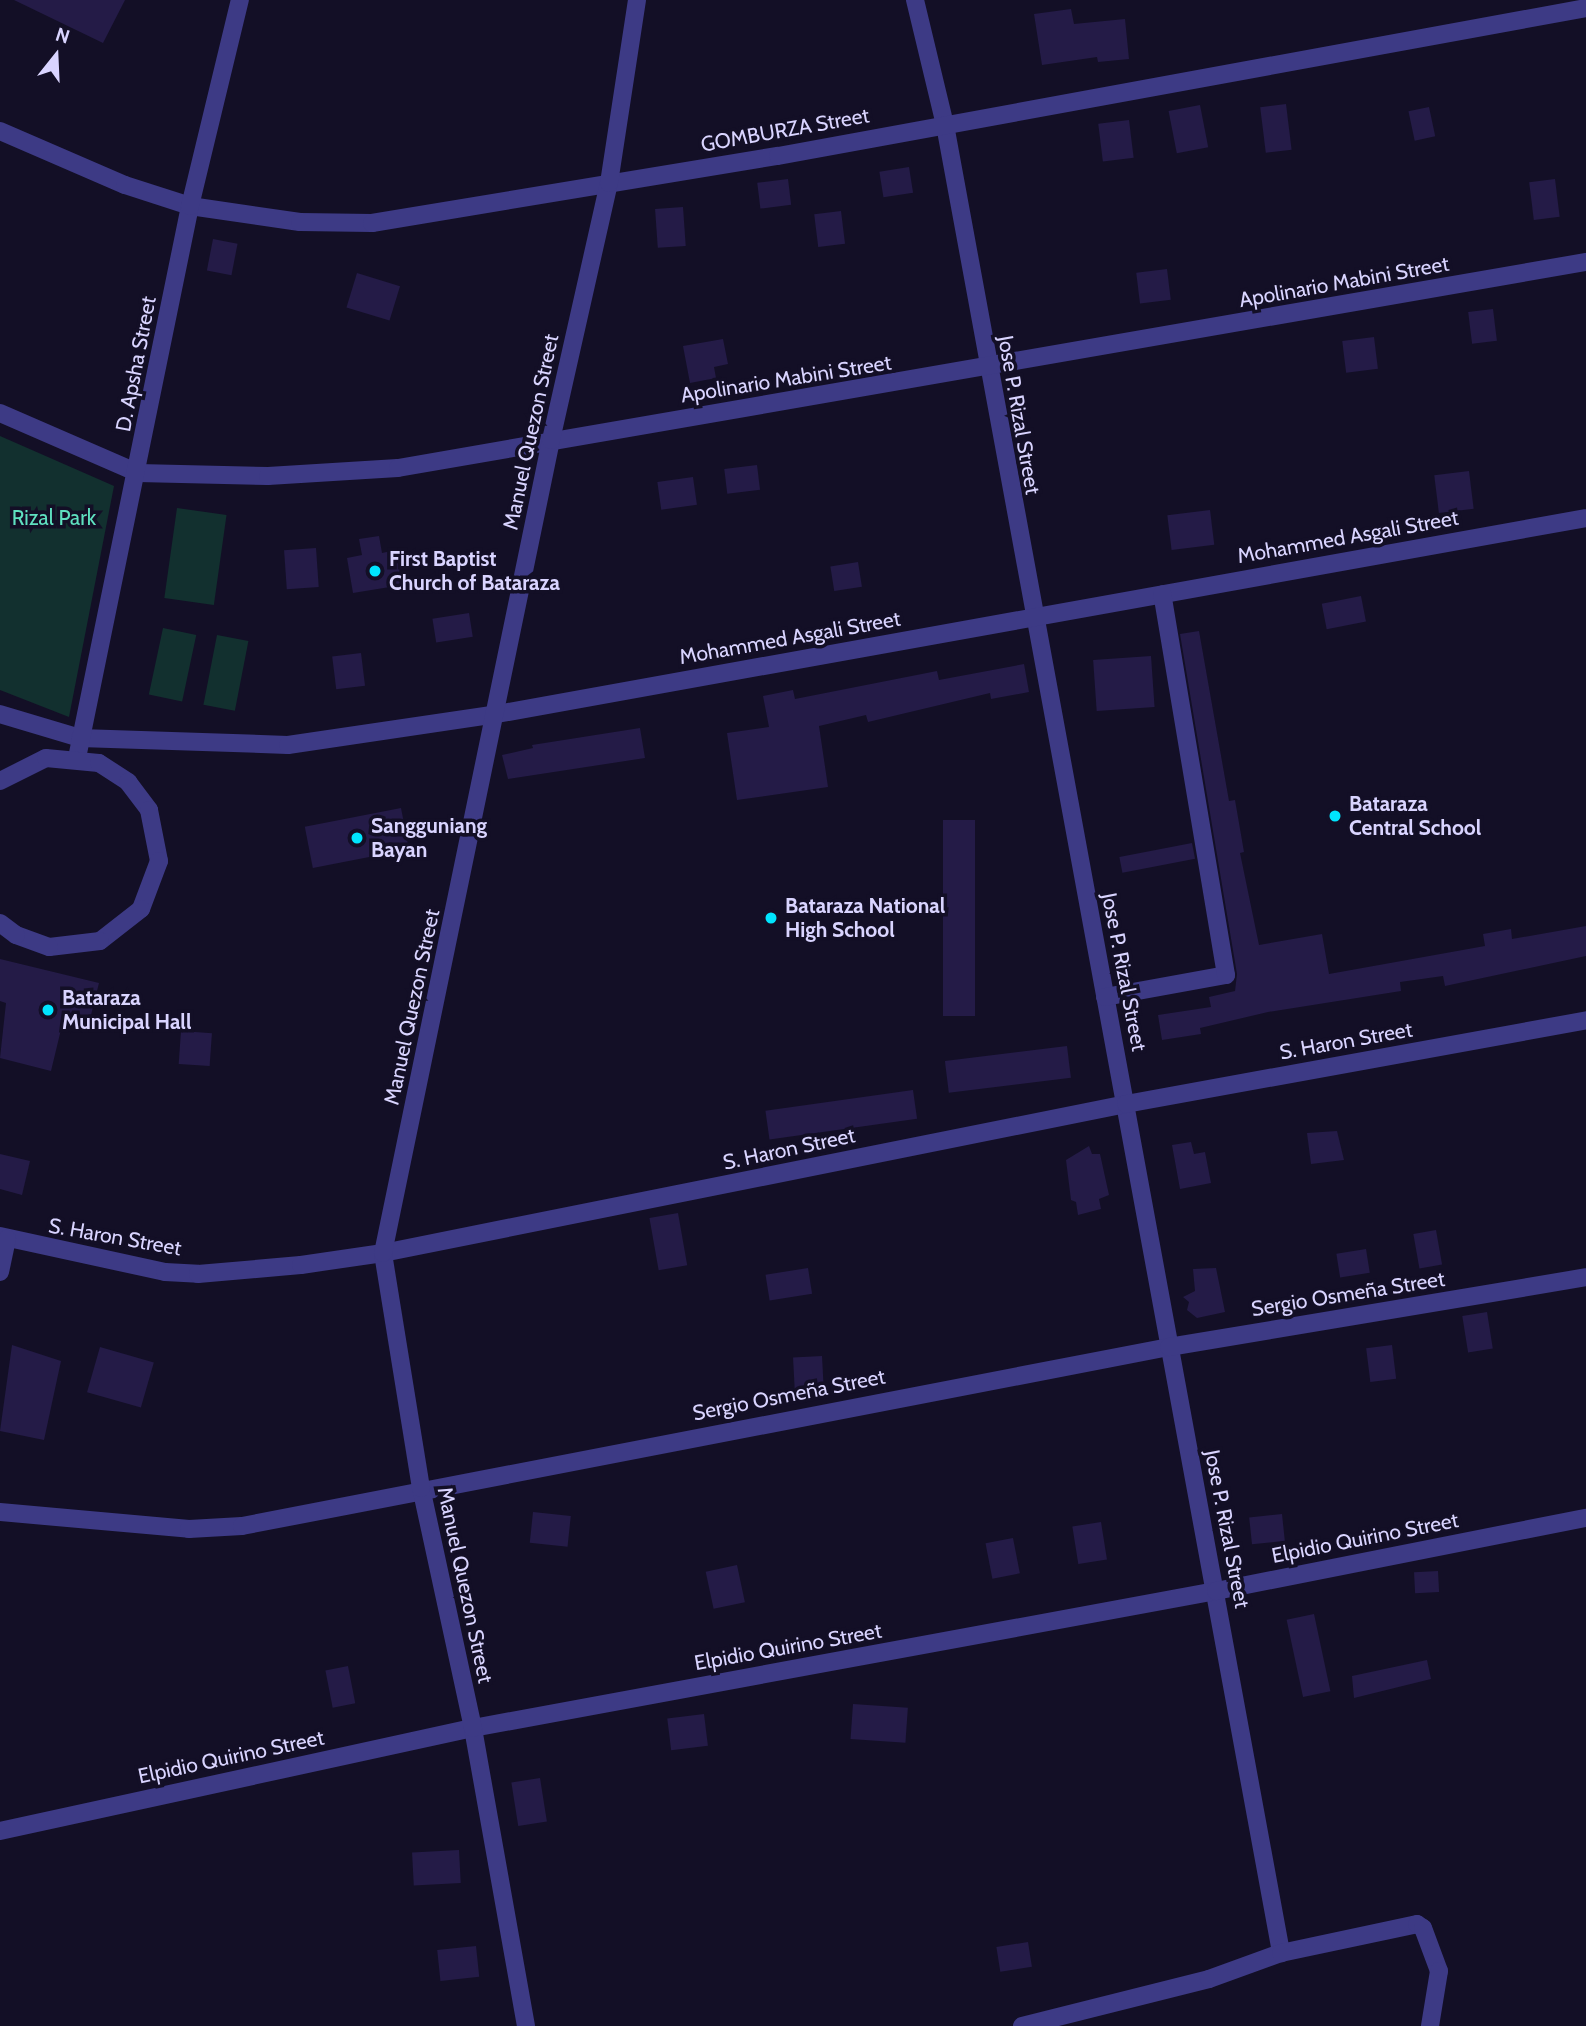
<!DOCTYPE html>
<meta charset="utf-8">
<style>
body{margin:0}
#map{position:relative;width:1586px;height:2026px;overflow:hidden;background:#130f26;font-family:Cabin,sans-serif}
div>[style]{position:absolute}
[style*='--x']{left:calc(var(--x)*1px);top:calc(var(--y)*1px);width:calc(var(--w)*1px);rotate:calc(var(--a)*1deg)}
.green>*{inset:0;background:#12302f;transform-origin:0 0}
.building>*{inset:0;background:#241b47;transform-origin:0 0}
.minor>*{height:18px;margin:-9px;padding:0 9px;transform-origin:9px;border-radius:9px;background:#3d3a85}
.dots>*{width:19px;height:19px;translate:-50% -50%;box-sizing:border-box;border:4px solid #130f26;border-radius:50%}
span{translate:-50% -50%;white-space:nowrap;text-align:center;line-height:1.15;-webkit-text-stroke:7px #130f26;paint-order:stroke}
.street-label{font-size:21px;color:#d9d4ff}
.park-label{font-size:21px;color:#5fe0c0}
.poi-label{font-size:21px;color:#d9d4ff;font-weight:700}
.left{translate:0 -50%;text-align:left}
.north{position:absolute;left:21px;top:21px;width:70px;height:70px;-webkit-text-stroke:5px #130f26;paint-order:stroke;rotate:18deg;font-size:19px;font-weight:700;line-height:28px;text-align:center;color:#d9d4ff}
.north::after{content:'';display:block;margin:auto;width:24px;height:32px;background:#d9d4ff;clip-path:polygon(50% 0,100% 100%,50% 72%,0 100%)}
</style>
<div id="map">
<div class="green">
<div style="clip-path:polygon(0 436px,114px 486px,69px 717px,0 690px)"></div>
<div style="left:177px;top:508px;width:50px;height:91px;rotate:8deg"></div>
<div style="left:163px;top:628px;width:34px;height:68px;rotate:12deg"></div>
<div style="left:217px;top:635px;width:32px;height:71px;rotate:11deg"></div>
</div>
<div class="building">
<div style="clip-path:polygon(14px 0,125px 0,103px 43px)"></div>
<div style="clip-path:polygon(1071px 9px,1074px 24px,1125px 19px,1129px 59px,1098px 62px,1097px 57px,1042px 65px,1034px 14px)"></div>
<div style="left:1286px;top:104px;width:46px;height:26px;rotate:83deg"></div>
<div style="left:1200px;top:105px;width:43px;height:32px;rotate:79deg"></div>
<div style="left:1429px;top:107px;width:30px;height:21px;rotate:78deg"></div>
<div style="left:1129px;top:120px;width:38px;height:31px;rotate:83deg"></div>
<div style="left:909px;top:167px;width:26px;height:30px;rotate:81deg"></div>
<div style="left:788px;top:179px;width:26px;height:31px;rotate:83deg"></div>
<div style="left:1555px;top:179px;width:38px;height:26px;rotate:83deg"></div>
<div style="left:683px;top:207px;width:39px;height:28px;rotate:86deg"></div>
<div style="left:841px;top:211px;width:33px;height:27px;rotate:83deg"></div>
<div style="left:213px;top:239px;width:25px;height:32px;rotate:11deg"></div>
<div style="left:1167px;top:269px;width:31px;height:31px;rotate:83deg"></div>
<div style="left:357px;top:273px;width:45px;height:36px;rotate:17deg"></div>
<div style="left:1493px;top:309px;width:32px;height:25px;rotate:83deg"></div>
<div style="left:1374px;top:337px;width:32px;height:32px;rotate:83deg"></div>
<div style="clip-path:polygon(723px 339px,728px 364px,714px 367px,716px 378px,690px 383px,683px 346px)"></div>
<div style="left:757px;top:465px;width:25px;height:33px;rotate:83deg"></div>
<div style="left:1469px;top:471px;width:38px;height:35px;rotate:83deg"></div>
<div style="left:693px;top:477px;width:28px;height:36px;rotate:82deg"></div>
<div style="left:1210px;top:510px;width:35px;height:43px;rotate:83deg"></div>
<div style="clip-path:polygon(379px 536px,382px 553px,396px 550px,402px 585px,353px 593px,347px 558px,362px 555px,359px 539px)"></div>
<div style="left:316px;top:548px;width:39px;height:32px;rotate:86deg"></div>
<div style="left:858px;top:562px;width:25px;height:28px;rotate:81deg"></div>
<div style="left:1361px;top:596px;width:26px;height:40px;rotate:79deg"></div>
<div style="left:469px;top:613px;width:24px;height:37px;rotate:81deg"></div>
<div style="clip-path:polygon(1199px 631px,1229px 801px,1235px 800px,1244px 852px,1240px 853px,1259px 945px,1322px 934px,1329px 974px,1485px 946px,1483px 934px,1511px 929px,1512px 939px,1586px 926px,1586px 956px,1445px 986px,1443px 976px,1400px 982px,1401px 991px,1268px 1012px,1200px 1028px,1201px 1034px,1162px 1040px,1158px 1015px,1211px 1007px,1209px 997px,1235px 991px,1237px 974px,1180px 634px)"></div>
<div style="left:361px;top:653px;width:33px;height:29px;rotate:83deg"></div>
<div style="left:1151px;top:656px;width:51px;height:58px;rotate:86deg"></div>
<div style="clip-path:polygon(1024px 664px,1029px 692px,991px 699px,990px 693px,868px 722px,866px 715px,819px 726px,828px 787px,737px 800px,727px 733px,769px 727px,763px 696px,793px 690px,795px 699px,937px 671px,939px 680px)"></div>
<div style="clip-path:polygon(640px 728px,645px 758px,508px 779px,502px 755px,533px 748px,532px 745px)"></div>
<div style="left:401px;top:808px;width:42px;height:98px;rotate:79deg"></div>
<div style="left:975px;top:820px;width:196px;height:32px;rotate:90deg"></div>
<div style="left:1192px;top:843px;width:16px;height:74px;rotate:79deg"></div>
<div style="clip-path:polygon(0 959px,99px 983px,89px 1023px,64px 1017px,51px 1071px,0 1058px,6px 1003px,0 1001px)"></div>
<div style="left:181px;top:1031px;width:31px;height:33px;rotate:4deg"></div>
<div style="left:1067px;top:1046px;width:32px;height:123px;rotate:83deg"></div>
<div style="left:913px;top:1090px;width:29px;height:149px;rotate:82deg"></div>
<div style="clip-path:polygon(1337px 1131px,1344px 1160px,1311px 1164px,1307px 1133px)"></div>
<div style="clip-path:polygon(1191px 1142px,1194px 1154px,1205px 1152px,1211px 1183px,1180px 1189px,1172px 1145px)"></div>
<div style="clip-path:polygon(1089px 1146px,1092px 1154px,1100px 1154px,1109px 1195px,1099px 1199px,1101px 1209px,1078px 1215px,1076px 1202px,1071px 1200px,1066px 1160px)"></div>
<div style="clip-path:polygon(0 1154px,30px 1161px,22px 1195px,0 1189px)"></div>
<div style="left:678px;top:1213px;width:53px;height:29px;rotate:80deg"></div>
<div style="left:1436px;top:1230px;width:35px;height:23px;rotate:80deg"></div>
<div style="left:1366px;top:1249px;width:24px;height:30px;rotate:81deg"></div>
<div style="left:808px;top:1268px;width:26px;height:43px;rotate:81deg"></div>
<div style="clip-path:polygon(1216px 1268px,1225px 1312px,1197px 1318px,1187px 1310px,1189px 1302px,1183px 1297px,1195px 1291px,1193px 1269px)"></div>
<div style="left:1487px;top:1312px;width:37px;height:25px;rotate:81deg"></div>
<div style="clip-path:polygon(12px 1345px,61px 1361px,44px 1440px,0 1431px)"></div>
<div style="left:1392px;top:1345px;width:34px;height:26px;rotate:83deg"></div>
<div style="left:100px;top:1347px;width:56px;height:47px;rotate:16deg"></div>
<div style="left:822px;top:1356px;width:38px;height:29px;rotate:87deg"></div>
<div style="left:533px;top:1512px;width:38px;height:31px;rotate:6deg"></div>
<div style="left:1282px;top:1514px;width:27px;height:33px;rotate:84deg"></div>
<div style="left:1101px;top:1522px;width:38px;height:29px;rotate:81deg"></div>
<div style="left:1013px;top:1538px;width:36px;height:28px;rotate:79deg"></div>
<div style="left:737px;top:1565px;width:38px;height:32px;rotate:78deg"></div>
<div style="left:1438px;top:1571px;width:21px;height:24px;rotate:87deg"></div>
<div style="left:1314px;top:1614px;width:79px;height:28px;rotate:78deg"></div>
<div style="clip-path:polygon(1427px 1660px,1431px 1679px,1354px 1698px,1352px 1676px)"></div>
<div style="left:348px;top:1666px;width:38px;height:23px;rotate:79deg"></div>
<div style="left:853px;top:1704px;width:55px;height:35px;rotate:4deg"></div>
<div style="left:704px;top:1714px;width:32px;height:37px;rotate:83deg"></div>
<div style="left:540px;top:1778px;width:44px;height:29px;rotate:81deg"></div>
<div style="left:459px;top:1850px;width:33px;height:47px;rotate:87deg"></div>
<div style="left:1028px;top:1942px;width:25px;height:32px;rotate:81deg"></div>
<div style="left:476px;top:1946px;width:31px;height:39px;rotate:84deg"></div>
</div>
<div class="minor">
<div style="--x:915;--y:0;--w:129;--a:76.5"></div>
<div style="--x:945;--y:125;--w:1859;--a:79.58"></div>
<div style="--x:0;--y:131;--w:136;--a:23.4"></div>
<div style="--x:125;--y:185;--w:68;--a:17.9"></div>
<div style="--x:190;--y:206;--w:111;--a:8.3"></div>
<div style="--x:300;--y:222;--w:72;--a:0.8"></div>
<div style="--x:372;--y:223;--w:411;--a:-9.4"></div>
<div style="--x:778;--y:156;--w:821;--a:-10.38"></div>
<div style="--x:0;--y:413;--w:150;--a:23.5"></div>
<div style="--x:138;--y:473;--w:130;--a:1.3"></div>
<div style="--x:268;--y:476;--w:130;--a:-3.5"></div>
<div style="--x:398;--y:468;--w:1206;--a:-9.84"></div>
<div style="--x:0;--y:714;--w:84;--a:16.7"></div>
<div style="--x:80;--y:738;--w:208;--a:1.9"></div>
<div style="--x:288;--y:745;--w:211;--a:-8.4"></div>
<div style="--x:497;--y:714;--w:1106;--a:-10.2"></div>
<div style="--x:77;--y:758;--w:563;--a:-78.43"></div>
<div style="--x:190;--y:206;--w:212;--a:-76.4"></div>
<div style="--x:0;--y:781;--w:51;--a:-26.6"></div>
<div style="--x:46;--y:758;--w:53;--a:5.4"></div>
<div style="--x:99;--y:763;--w:35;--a:33"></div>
<div style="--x:128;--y:782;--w:35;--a:53"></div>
<div style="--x:149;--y:810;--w:52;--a:78.9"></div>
<div style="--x:159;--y:861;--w:51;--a:110.6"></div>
<div style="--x:141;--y:909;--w:52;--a:142"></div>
<div style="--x:100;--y:941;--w:51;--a:173.3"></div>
<div style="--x:49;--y:947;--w:35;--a:-160"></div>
<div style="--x:16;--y:935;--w:20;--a:-143"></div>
<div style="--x:1105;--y:997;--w:123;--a:-10.3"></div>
<div style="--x:1226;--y:975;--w:386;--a:-99.5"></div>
<div style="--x:0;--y:1236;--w:169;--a:12.3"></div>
<div style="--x:165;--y:1272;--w:33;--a:3"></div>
<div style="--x:198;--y:1274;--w:103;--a:-5"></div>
<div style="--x:301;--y:1265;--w:83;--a:-8.3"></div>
<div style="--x:383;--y:1253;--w:758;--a:-11.34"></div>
<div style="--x:1126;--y:1104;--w:468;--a:-10.3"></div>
<div style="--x:0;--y:1272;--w:34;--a:-78"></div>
<div style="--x:0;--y:1512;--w:190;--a:5.1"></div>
<div style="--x:189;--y:1529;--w:53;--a:-3.2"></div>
<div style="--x:242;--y:1526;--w:944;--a:-10.93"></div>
<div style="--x:1169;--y:1347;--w:423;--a:-9.5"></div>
<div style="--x:0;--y:1831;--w:484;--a:-12.3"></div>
<div style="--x:473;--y:1728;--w:756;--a:-10.45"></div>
<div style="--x:1216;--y:1591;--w:377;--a:-11.2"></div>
<div style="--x:526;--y:2026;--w:303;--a:-100.1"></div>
<div style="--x:473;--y:1728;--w:246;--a:-102.2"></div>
<div style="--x:421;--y:1488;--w:238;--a:-99.2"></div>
<div style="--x:383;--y:1253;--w:830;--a:-78.32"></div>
<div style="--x:551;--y:440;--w:263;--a:-77.3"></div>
<div style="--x:609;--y:183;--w:185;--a:-81.3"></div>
<div style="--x:1022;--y:2026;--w:193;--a:-14.1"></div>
<div style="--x:1209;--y:1979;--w:77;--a:-19.9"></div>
<div style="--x:1281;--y:1953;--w:139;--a:-12"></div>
<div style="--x:1417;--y:1924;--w:7;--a:34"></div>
<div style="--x:1423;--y:1928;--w:46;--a:69.6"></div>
<div style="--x:1439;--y:1971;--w:56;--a:99.3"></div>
</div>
<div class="dots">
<div style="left:375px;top:571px;background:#00e5ff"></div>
<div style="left:1335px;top:816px;background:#00e5ff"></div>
<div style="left:357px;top:838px;background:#00e5ff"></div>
<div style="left:771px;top:918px;background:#00e5ff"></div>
<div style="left:48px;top:1010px;background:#00e5ff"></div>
</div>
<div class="street-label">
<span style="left:785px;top:130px;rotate:-10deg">GOMBURZA Street</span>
<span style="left:1344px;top:282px;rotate:-10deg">Apolinario Mabini Street</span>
<span style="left:136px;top:364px;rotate:-79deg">D. Apsha Street</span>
<span style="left:786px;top:379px;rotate:-9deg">Apolinario Mabini Street</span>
<span style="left:1019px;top:415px;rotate:80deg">Jose P. Rizal Street</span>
<span style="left:531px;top:432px;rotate:-78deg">Manuel Quezon Street</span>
<span style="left:1348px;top:537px;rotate:-10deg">Mohammed Asgali Street</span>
<span style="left:790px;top:638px;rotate:-10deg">Mohammed Asgali Street</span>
<span style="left:1124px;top:972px;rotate:79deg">Jose P. Rizal Street</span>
<span style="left:412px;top:1007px;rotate:-78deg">Manuel Quezon Street</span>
<span style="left:1346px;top:1041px;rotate:-10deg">S. Haron Street</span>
<span style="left:789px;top:1149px;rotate:-12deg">S. Haron Street</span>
<span style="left:115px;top:1237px;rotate:10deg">S. Haron Street</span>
<span style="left:1348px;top:1294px;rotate:-9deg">Sergio Osmeña Street</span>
<span style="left:789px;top:1395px;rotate:-11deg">Sergio Osmeña Street</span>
<span style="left:1227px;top:1529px;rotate:79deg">Jose P. Rizal Street</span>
<span style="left:1365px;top:1538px;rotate:-11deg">Elpidio Quirino Street</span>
<span style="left:465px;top:1585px;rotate:78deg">Manuel Quezon Street</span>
<span style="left:788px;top:1647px;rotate:-10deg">Elpidio Quirino Street</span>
<span style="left:231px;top:1757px;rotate:-12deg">Elpidio Quirino Street</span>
</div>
<div class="park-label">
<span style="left:54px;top:518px">Rizal Park</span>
</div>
<div class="poi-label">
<span class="left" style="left:389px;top:571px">First Baptist<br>Church of Bataraza</span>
<span class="left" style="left:1349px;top:816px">Bataraza<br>Central School</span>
<span class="left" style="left:371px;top:838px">Sangguniang<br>Bayan</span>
<span class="left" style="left:785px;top:918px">Bataraza National<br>High School</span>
<span class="left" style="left:62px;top:1010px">Bataraza<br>Municipal Hall</span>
</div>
<div class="north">N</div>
</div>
